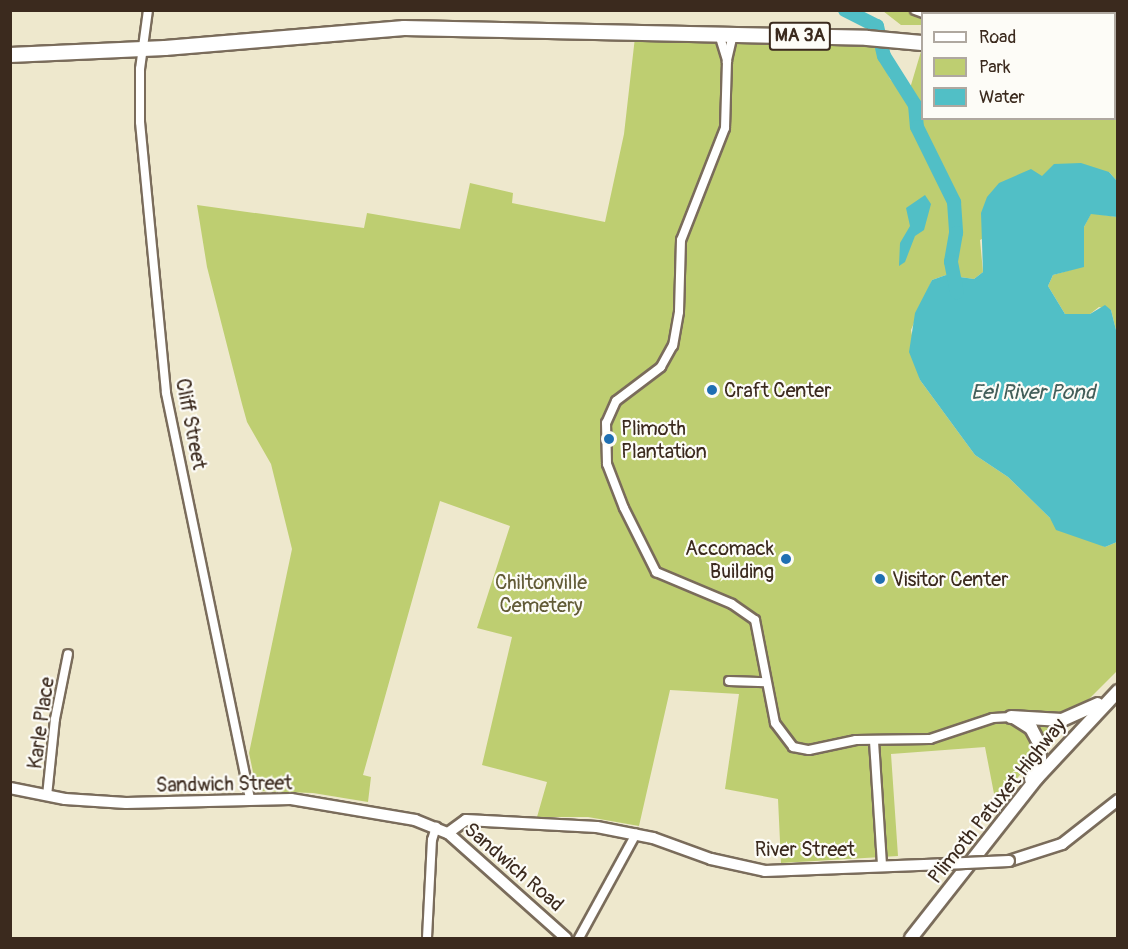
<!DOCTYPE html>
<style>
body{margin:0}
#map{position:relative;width:1128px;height:949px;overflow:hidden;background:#eee8cd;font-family:Pangolin,sans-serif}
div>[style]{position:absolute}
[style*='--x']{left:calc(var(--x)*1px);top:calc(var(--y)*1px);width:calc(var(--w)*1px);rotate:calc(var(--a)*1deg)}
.green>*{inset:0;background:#bece71}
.water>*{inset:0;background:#51bfc6}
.river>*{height:14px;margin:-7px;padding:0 7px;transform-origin:7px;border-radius:7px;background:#51bfc6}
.roads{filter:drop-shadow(2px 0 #7a6c5b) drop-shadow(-2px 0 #7a6c5b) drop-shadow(0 2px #7a6c5b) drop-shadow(0 -2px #7a6c5b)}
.minor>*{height:8px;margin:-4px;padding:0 4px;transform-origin:4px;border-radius:4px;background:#fff}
.tertiary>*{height:10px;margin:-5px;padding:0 5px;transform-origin:5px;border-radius:5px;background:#fff}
.secondary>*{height:12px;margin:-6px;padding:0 6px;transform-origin:6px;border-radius:6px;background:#fff}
.primary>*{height:14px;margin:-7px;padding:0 7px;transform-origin:7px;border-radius:7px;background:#fff}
.bridges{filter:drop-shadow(2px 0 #7a6c5b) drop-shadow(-2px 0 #7a6c5b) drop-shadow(0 2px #7a6c5b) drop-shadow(0 -2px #7a6c5b)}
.tertiary-bridge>*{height:10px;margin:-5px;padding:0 5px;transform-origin:5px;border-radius:5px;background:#fff}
.dots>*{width:16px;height:16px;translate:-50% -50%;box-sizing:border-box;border:3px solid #fdfcf7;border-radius:50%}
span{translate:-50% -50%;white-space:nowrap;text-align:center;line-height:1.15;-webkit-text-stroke:4.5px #fdfcf7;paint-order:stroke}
.shield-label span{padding:2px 4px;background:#fdfcf7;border:2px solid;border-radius:4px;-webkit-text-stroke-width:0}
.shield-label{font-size:18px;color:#3b2a1e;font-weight:700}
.poi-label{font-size:20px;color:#3b2a1e}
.left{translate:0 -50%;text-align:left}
.right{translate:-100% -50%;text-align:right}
.street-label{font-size:20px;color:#3b2a1e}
.park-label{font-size:20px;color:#625b37}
.water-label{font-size:21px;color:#435e59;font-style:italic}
.frame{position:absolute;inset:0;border:12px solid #3b2a1e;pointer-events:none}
.legend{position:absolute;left:921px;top:12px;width:195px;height:108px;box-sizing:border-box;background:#fdfcf7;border:2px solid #afa8a0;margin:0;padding:8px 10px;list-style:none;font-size:18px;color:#3b2a1e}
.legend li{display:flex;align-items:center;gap:12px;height:30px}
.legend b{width:30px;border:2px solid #afa8a0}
</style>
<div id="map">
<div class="green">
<div style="clip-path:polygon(999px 10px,999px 13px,922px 14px,922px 25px,901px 25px,883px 11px)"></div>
<div style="clip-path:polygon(635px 37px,873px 43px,890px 79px,904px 95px,911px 85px,922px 48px,922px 118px,1114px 118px,1115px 103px,1117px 104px,1117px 181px,1109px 172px,980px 240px,983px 272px,974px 279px,946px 275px,932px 280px,911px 330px,920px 380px,975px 455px,1008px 477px,1050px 518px,1105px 547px,1117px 542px,1117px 671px,1051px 737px,996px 804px,985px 747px,891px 754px,898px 856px,781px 863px,778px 799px,725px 789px,739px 694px,670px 690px,639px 826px,588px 817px,537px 817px,547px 782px,482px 765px,512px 637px,477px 628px,510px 526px,440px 501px,363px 775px,371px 777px,368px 802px,313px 793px,257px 791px,249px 753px,292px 549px,271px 464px,247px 422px,242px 404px,207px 267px,197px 205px,364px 228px,367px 213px,460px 229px,470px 183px,513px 193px,512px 203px,605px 222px,624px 134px)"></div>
<div style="clip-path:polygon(1091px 213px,1117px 217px,1117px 334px,1111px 310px,1099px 307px,1090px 314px,1065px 314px,1048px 286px,1053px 275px,1084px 266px,1084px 227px)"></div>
</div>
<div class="water">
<div style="clip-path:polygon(1025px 11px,1117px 11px,1117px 24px,1114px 14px)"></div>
<div style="clip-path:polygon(1081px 163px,1109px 172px,1117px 181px,1117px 217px,1091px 214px,1084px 227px,1084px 267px,1053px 275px,1048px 286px,1065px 314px,1090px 314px,1105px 305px,1111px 310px,1117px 334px,1117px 542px,1105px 547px,1056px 530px,1050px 518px,1008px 477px,975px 455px,920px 380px,909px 352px,915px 313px,932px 280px,946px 275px,974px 279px,983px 272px,981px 213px,987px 197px,999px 183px,1031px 169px,1042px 176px,1054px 164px)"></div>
<div style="clip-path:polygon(925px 195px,931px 204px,924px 230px,915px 236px,905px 262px,899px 266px,900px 243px,910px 226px,906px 208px)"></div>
</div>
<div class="river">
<div style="--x:845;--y:10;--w:36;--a:27"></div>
<div style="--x:877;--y:26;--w:31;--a:77"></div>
<div style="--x:884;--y:56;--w:58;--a:57.7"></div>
<div style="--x:915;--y:105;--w:22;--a:85"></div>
<div style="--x:917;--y:127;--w:84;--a:63.7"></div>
<div style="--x:954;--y:202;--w:31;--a:86"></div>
<div style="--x:956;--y:233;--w:29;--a:100"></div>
<div style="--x:951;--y:262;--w:31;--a:79"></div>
</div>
<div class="roads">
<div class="minor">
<div style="--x:148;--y:10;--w:60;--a:97.7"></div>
<div style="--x:140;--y:69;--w:53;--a:90"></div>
<div style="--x:140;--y:122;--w:272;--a:84.5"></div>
<div style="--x:166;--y:393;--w:416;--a:78.3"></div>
<div style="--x:915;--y:10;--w:12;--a:20"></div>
<div style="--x:719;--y:34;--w:28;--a:73"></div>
<div style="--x:733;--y:34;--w:28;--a:103"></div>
<div style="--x:727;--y:61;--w:67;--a:91.7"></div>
<div style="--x:725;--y:128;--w:120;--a:111.4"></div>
<div style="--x:681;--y:240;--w:72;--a:91.6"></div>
<div style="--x:679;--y:312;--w:34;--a:100"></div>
<div style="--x:673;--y:345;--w:25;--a:119"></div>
<div style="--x:661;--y:367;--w:56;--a:142.9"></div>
<div style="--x:616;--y:401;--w:24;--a:114"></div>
<div style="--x:606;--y:423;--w:41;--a:88.6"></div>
<div style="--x:607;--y:464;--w:47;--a:68.9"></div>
<div style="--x:624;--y:508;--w:72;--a:63.4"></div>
<div style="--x:656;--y:572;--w:82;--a:22.8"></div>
<div style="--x:732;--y:604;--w:28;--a:35"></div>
<div style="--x:755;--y:620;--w:105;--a:79"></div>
<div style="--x:775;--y:723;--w:30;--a:53"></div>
<div style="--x:793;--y:747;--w:16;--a:11"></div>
<div style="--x:809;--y:750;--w:48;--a:-12"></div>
<div style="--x:856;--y:740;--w:74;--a:-0.8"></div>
<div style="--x:930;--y:739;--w:66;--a:-18.4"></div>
<div style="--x:993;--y:718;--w:18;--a:-3"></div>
<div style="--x:729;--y:681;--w:37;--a:2"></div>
<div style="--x:874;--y:741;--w:125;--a:86.3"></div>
<div style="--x:47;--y:796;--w:77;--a:-84.1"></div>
<div style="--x:55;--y:719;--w:66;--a:-78.7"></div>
<div style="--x:427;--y:938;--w:98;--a:-87.1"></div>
<div style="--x:432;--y:840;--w:14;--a:-73"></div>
<div style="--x:579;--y:938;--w:119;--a:-61.3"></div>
</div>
<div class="tertiary">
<div style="--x:10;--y:788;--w:56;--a:11.3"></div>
<div style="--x:65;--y:799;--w:61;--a:3.8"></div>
<div style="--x:126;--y:803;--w:165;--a:-1.4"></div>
<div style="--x:291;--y:799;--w:126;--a:9.6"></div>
<div style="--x:415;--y:820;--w:35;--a:22"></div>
<div style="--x:448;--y:833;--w:158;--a:41.7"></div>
<div style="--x:448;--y:833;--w:22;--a:-36"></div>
<div style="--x:466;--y:820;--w:131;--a:3.1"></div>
<div style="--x:597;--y:827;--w:57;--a:11.1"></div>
<div style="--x:653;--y:838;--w:62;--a:19.9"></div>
<div style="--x:711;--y:859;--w:55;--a:12.5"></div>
<div style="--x:765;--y:871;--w:179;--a:-2.2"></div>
<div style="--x:1009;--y:861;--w:56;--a:-17.8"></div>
<div style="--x:1062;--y:844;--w:71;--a:-38.2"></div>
</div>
<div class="secondary">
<div style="--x:1011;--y:717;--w:51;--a:3.4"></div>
<div style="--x:1062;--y:720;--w:39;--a:-24"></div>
<div style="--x:1015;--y:718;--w:19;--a:32"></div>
<div style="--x:1031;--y:728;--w:17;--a:62"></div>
<div style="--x:1039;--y:743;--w:15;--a:86"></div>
<div style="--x:1040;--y:758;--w:23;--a:113"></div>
<div style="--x:911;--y:938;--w:204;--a:-51.8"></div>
<div style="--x:1037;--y:778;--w:119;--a:-47"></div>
</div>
<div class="primary">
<div style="--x:10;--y:55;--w:155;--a:-2.6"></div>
<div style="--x:165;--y:48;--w:240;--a:-4.8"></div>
<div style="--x:404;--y:28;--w:463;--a:1.2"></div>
<div style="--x:867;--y:38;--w:55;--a:5.2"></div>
<div style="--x:1114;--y:99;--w:4;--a:14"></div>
</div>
</div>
<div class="bridges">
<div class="tertiary-bridge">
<div style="--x:944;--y:864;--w:65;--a:-2.6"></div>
</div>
</div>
<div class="dots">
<div style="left:712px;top:390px;background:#1f6fb2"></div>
<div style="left:609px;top:439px;background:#1f6fb2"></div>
<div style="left:786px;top:559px;background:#1f6fb2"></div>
<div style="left:880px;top:579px;background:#1f6fb2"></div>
</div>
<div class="shield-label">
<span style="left:800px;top:36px">MA 3A</span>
</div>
<div class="poi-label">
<span class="left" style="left:724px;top:390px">Craft Center</span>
<span class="left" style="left:621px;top:440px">Plimoth<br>Plantation</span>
<span class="right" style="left:774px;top:560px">Accomack<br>Building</span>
<span class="left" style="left:892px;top:579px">Visitor Center</span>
</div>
<div class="street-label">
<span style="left:191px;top:424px;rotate:79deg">Cliff Street</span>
<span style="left:41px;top:723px;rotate:-82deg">Karle Place</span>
<span style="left:224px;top:784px;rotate:-1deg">Sandwich Street</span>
<span style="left:997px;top:801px;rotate:-51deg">Plimoth Patuxet Highway</span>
<span style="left:805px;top:849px">River Street</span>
<span style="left:514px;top:867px;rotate:41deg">Sandwich Road</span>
</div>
<div class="park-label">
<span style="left:541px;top:594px">Chiltonville<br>Cemetery</span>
</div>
<div class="water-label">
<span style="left:1033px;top:393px">Eel River Pond</span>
</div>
<div class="frame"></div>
<ul class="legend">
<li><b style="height:8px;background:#fff"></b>Road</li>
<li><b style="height:16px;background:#bece71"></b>Park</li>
<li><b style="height:16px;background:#51bfc6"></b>Water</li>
</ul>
</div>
